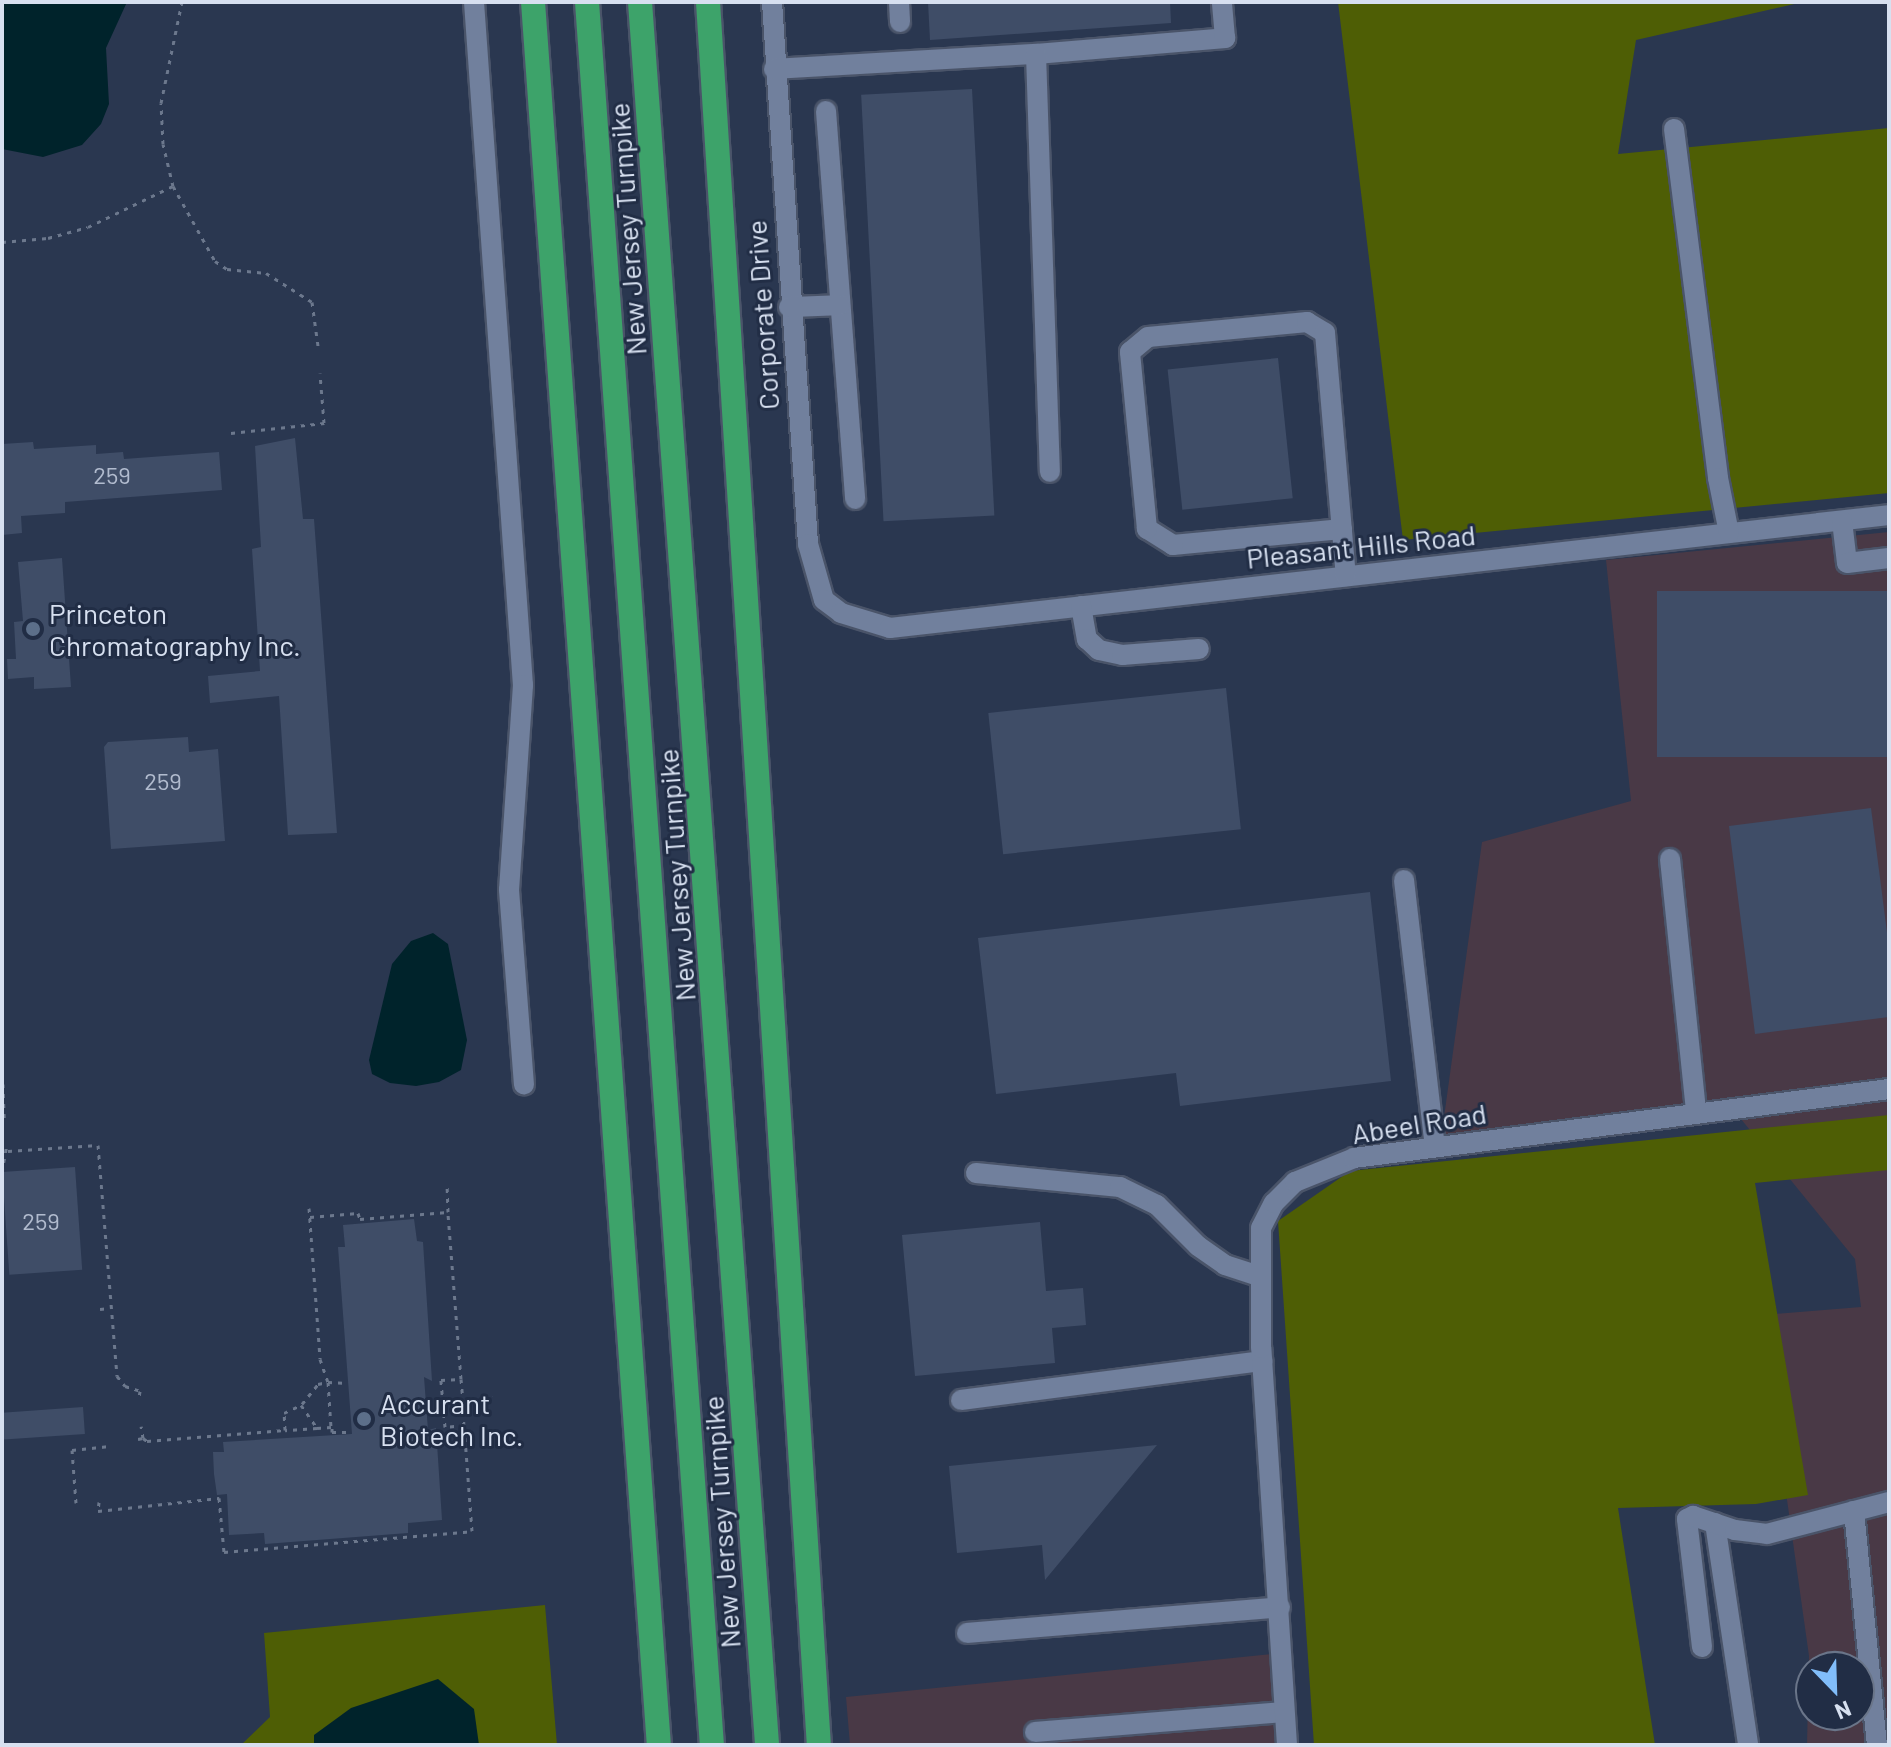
<!DOCTYPE html>
<style>
body{margin:0}
#map{position:relative;width:1891px;height:1747px;overflow:hidden;background:#2a3750;font-family:Barlow,sans-serif}
div>[style]{position:absolute}
[style*='--x']{left:calc(var(--x)*1px);top:calc(var(--y)*1px);width:calc(var(--w)*1px);rotate:calc(var(--a)*1deg)}
.industrial>*{inset:0;background:#493946}
.green>*{inset:0;background:#4e5e05}
.water>*{inset:0;background:#00232b}
.building>*{inset:0;background:#3f4d67;transform-origin:0 0}
.path>*{height:3px;margin-top:-1.5px;transform-origin:0;background:repeating-linear-gradient(90deg,#6c788d 0 4px,transparent 0 10px)}
.roads{filter:drop-shadow(2px 0 #4a5469) drop-shadow(-2px 0 #4a5469) drop-shadow(0 2px #4a5469) drop-shadow(0 -2px #4a5469)}
.minor>*{height:20px;margin:-10px;padding:0 10px;transform-origin:10px;border-radius:10px;background:#71809d}
.highway>*{height:24px;margin:-12px;padding:0 12px;transform-origin:12px;border-radius:12px;background:#3da36a}
.dots>*{width:22px;height:22px;translate:-50% -50%;box-sizing:border-box;border:4px solid #212d45;border-radius:50%}
span{translate:-50% -50%;white-space:nowrap;text-align:center;line-height:1.15;-webkit-text-stroke:6px #212d45;paint-order:stroke}
.number-label{font-size:24px;color:#b1bbce}
.number-label span{-webkit-text-stroke-width:0}
.street-label{font-size:28px;color:#d7e0f0}
.poi-label{font-size:28px;color:#d7e0f0}
.left{translate:0 -50%;text-align:left}
.frame{position:absolute;inset:0;border:4px solid #d7e0f0;pointer-events:none}
.north{position:absolute;left:1795px;top:1651px;width:80px;height:80px;box-sizing:border-box;background:#212d45;border:2px solid #6a7589;border-radius:50%;rotate:157deg;font-size:22px;font-weight:700;line-height:32px;text-align:center;color:#d7e0f0}
.north::after{content:'';display:block;margin:auto;width:28px;height:36px;background:#81bdfa;clip-path:polygon(50% 0,100% 100%,50% 72%,0 100%)}
</style>
<div id="map">
<div class="industrial">
<div style="clip-path:polygon(evenodd,1889px 532px,1889px 1745px,1807px 1745px,1809px 1656px,1761px 1315px,1861px 1307px,1855px 1259px,1732px 1108px,1441px 1139px,1482px 842px,1631px 801px,1606px 560px,1889px 532px,1811px 1667px,1859px 1667px,1859px 1715px,1811px 1715px,1811px 1667px)"></div>
<div style="clip-path:polygon(1283px 1653px,1290px 1745px,850px 1745px,846px 1697px)"></div>
</div>
<div class="green">
<div style="clip-path:polygon(1338px 2px,1803px 2px,1636px 40px,1618px 154px,1889px 128px,1889px 493px,1403px 540px)"></div>
<div style="clip-path:polygon(1889px 1115px,1889px 1170px,1755px 1183px,1808px 1495px,1756px 1504px,1618px 1508px,1655px 1745px,1314px 1745px,1278px 1221px,1350px 1171px)"></div>
<div style="clip-path:polygon(545px 1605px,557px 1745px,241px 1745px,270px 1717px,264px 1633px)"></div>
</div>
<div class="water">
<div style="clip-path:polygon(2px 2px,127px 2px,106px 48px,109px 104px,101px 124px,82px 145px,43px 157px,2px 149px)"></div>
<div style="clip-path:polygon(433px 933px,448px 944px,467px 1040px,461px 1070px,439px 1082px,416px 1086px,390px 1083px,372px 1074px,369px 1060px,392px 964px,411px 941px)"></div>
<div style="clip-path:polygon(438px 1679px,474px 1709px,479px 1745px,314px 1745px,314px 1735px,351px 1708px)"></div>
</div>
<div class="building">
<div style="clip-path:polygon(928px 2px,1170px 2px,1171px 23px,930px 40px)"></div>
<div style="left:972px;top:89px;width:427px;height:111px;rotate:87deg"></div>
<div style="left:1278px;top:358px;width:141px;height:111px;rotate:84deg"></div>
<div style="clip-path:polygon(295px 438px,303px 519px,314px 519px,337px 833px,288px 835px,279px 696px,210px 703px,208px 676px,260px 671px,252px 549px,261px 547px,255px 446px)"></div>
<div style="clip-path:polygon(33px 442px,34px 449px,96px 445px,96px 454px,123px 452px,124px 459px,219px 452px,222px 490px,65px 502px,65px 513px,21px 516px,22px 533px,2px 535px,2px 444px)"></div>
<div style="clip-path:polygon(62px 558px,71px 687px,34px 689px,34px 677px,8px 679px,7px 659px,16px 659px,14px 622px,23px 621px,18px 562px)"></div>
<div style="left:1889px;top:591px;width:166px;height:232px;rotate:90deg"></div>
<div style="left:1226px;top:688px;width:142px;height:239px;rotate:84deg"></div>
<div style="clip-path:polygon(188px 737px,189px 752px,218px 749px,225px 841px,111px 849px,104px 747px,108px 742px)"></div>
<div style="clip-path:polygon(1871px 808px,1889px 948px,1889px 1017px,1755px 1034px,1729px 826px)"></div>
<div style="clip-path:polygon(1370px 892px,1391px 1081px,1180px 1106px,1176px 1073px,996px 1094px,978px 938px)"></div>
<div style="left:75px;top:1167px;width:103px;height:73px;rotate:86deg"></div>
<div style="clip-path:polygon(414px 1219px,417px 1241px,423px 1242px,432px 1381px,424px 1377px,428px 1430px,436px 1428px,442px 1520px,408px 1523px,408px 1533px,265px 1544px,264px 1533px,229px 1535px,227px 1494px,217px 1495px,214px 1474px,213px 1452px,224px 1452px,223px 1442px,352px 1434px,338px 1247px,345px 1247px,343px 1225px)"></div>
<div style="clip-path:polygon(1040px 1222px,1046px 1291px,1083px 1288px,1086px 1325px,1052px 1328px,1055px 1363px,915px 1376px,902px 1235px)"></div>
<div style="left:83px;top:1407px;width:27px;height:81px;rotate:86deg"></div>
<div style="clip-path:polygon(1157px 1445px,1045px 1580px,1042px 1545px,957px 1553px,949px 1466px)"></div>
</div>
<div class="path">
<div style="--x:173;--y:186;--w:86;--a:60.8"></div>
<div style="--x:215;--y:261;--w:14;--a:34"></div>
<div style="--x:227;--y:269;--w:39;--a:6"></div>
<div style="--x:266;--y:273;--w:54;--a:32.2"></div>
<div style="--x:312;--y:302;--w:44;--a:82.2"></div>
<div style="--x:2;--y:242;--w:46;--a:-5"></div>
<div style="--x:48;--y:238;--w:41;--a:-15.4"></div>
<div style="--x:88;--y:227;--w:94;--a:-25.8"></div>
<div style="--x:173;--y:186;--w:43;--a:-103.4"></div>
<div style="--x:163;--y:144;--w:41;--a:-92.8"></div>
<div style="--x:161;--y:103;--w:103;--a:-78.3"></div>
<div style="--x:231;--y:433;--w:94;--a:-6.1"></div>
<div style="--x:324;--y:423;--w:50;--a:-94.6"></div>
<div style="--x:3;--y:1084;--w:38;--a:88"></div>
<div style="--x:8;--y:1151;--w:90;--a:-3.8"></div>
<div style="--x:98;--y:1145;--w:232;--a:85.3"></div>
<div style="--x:117;--y:1376;--w:13;--a:51"></div>
<div style="--x:125;--y:1386;--w:16;--a:18"></div>
<div style="--x:140;--y:1391;--w:6;--a:99"></div>
<div style="--x:2;--y:1172;--w:27;--a:-80"></div>
<div style="--x:309;--y:1208;--w:151;--a:85.8"></div>
<div style="--x:320;--y:1359;--w:24;--a:71"></div>
<div style="--x:328;--y:1382;--w:20;--a:3"></div>
<div style="--x:310;--y:1217;--w:48;--a:-4.8"></div>
<div style="--x:358;--y:1213;--w:6;--a:72"></div>
<div style="--x:360;--y:1219;--w:88;--a:-4.5"></div>
<div style="--x:448;--y:1212;--w:25;--a:-92"></div>
<div style="--x:100;--y:1309;--w:10;--a:-6"></div>
<div style="--x:461;--y:1379;--w:23;--a:85"></div>
<div style="--x:463;--y:1402;--w:30;--a:-8"></div>
<div style="--x:463;--y:1402;--w:23;--a:88"></div>
<div style="--x:464;--y:1425;--w:19;--a:174"></div>
<div style="--x:445;--y:1427;--w:23;--a:-95"></div>
<div style="--x:443;--y:1404;--w:20;--a:-6"></div>
<div style="--x:302;--y:1404;--w:26;--a:-51"></div>
<div style="--x:318;--y:1384;--w:10;--a:-11"></div>
<div style="--x:328;--y:1382;--w:45;--a:86.2"></div>
<div style="--x:331;--y:1427;--w:14;--a:176"></div>
<div style="--x:426;--y:1404;--w:17;--a:0"></div>
<div style="--x:443;--y:1404;--w:24;--a:-95"></div>
<div style="--x:441;--y:1380;--w:20;--a:-3"></div>
<div style="--x:461;--y:1379;--w:168;--a:-94.5"></div>
<div style="--x:332;--y:1428;--w:4;--a:90"></div>
<div style="--x:332;--y:1432;--w:20;--a:0"></div>
<div style="--x:143;--y:1438;--w:5;--a:37"></div>
<div style="--x:147;--y:1441;--w:138;--a:-4.6"></div>
<div style="--x:285;--y:1430;--w:17;--a:-93"></div>
<div style="--x:284;--y:1413;--w:19;--a:-25"></div>
<div style="--x:301;--y:1405;--w:28;--a:55"></div>
<div style="--x:317;--y:1428;--w:32;--a:176"></div>
<div style="--x:138;--y:1439;--w:5;--a:-11"></div>
<div style="--x:143;--y:1438;--w:12;--a:-99"></div>
<div style="--x:99;--y:1502;--w:9;--a:96"></div>
<div style="--x:98;--y:1511;--w:122;--a:-6.1"></div>
<div style="--x:219;--y:1498;--w:54;--a:84.7"></div>
<div style="--x:224;--y:1552;--w:249;--a:-4.8"></div>
<div style="--x:472;--y:1531;--w:106;--a:-94.3"></div>
<div style="--x:76;--y:1503;--w:53;--a:-94.3"></div>
<div style="--x:72;--y:1450;--w:38;--a:-6"></div>
</div>
<div class="roads">
<div class="minor">
<div style="--x:474;--y:2;--w:685;--a:85.9"></div>
<div style="--x:523;--y:685;--w:205;--a:93.9"></div>
<div style="--x:509;--y:890;--w:195;--a:85.6"></div>
<div style="--x:772;--y:2;--w:543;--a:86.2"></div>
<div style="--x:808;--y:544;--w:58;--a:74.1"></div>
<div style="--x:824;--y:600;--w:21;--a:37"></div>
<div style="--x:841;--y:613;--w:51;--a:17"></div>
<div style="--x:890;--y:628;--w:1005;--a:-6.45"></div>
<div style="--x:899;--y:2;--w:20;--a:87"></div>
<div style="--x:1036;--y:54;--w:190;--a:-4.8"></div>
<div style="--x:1225;--y:38;--w:36;--a:-95"></div>
<div style="--x:774;--y:69;--w:262;--a:-3.3"></div>
<div style="--x:1036;--y:54;--w:418;--a:88.1"></div>
<div style="--x:826;--y:111;--w:389;--a:85.7"></div>
<div style="--x:1674;--y:129;--w:352;--a:82.8"></div>
<div style="--x:1718;--y:478;--w:56;--a:78.7"></div>
<div style="--x:789;--y:307;--w:51;--a:-2.2"></div>
<div style="--x:1842;--y:521;--w:42;--a:83.2"></div>
<div style="--x:1847;--y:563;--w:42;--a:-6.8"></div>
<div style="--x:1342;--y:529;--w:170;--a:174.6"></div>
<div style="--x:1173;--y:545;--w:31;--a:-148"></div>
<div style="--x:1147;--y:529;--w:178;--a:-95.5"></div>
<div style="--x:1130;--y:352;--w:23;--a:-40"></div>
<div style="--x:1148;--y:337;--w:160;--a:-5.4"></div>
<div style="--x:1307;--y:322;--w:21;--a:31"></div>
<div style="--x:1325;--y:333;--w:244;--a:85.1"></div>
<div style="--x:1081;--y:606;--w:34;--a:80"></div>
<div style="--x:1087;--y:639;--w:16;--a:43"></div>
<div style="--x:1099;--y:650;--w:24;--a:12"></div>
<div style="--x:1122;--y:655;--w:77;--a:-4.5"></div>
<div style="--x:1670;--y:859;--w:254;--a:84.1"></div>
<div style="--x:1404;--y:880;--w:269;--a:83.4"></div>
<div style="--x:976;--y:1173;--w:145;--a:5.6"></div>
<div style="--x:1120;--y:1187;--w:41;--a:25.9"></div>
<div style="--x:1157;--y:1205;--w:58;--a:45"></div>
<div style="--x:1198;--y:1246;--w:33;--a:35"></div>
<div style="--x:1225;--y:1265;--w:36;--a:18"></div>
<div style="--x:961;--y:1400;--w:304;--a:-7.4"></div>
<div style="--x:1854;--y:1511;--w:235;--a:84.4"></div>
<div style="--x:1715;--y:1523;--w:224;--a:81.5"></div>
<div style="--x:967;--y:1633;--w:314;--a:-4.7"></div>
<div style="--x:1702;--y:1647;--w:129;--a:-96.7"></div>
<div style="--x:1687;--y:1519;--w:7;--a:-27"></div>
<div style="--x:1693;--y:1516;--w:44;--a:18.4"></div>
<div style="--x:1735;--y:1530;--w:32;--a:7"></div>
<div style="--x:1767;--y:1534;--w:126;--a:-14.7"></div>
<div style="--x:1035;--y:1732;--w:249;--a:-4.6"></div>
<div style="--x:1287;--y:1745;--w:398;--a:-93.7"></div>
<div style="--x:1261;--y:1348;--w:120;--a:-90"></div>
<div style="--x:1261;--y:1228;--w:28;--a:-63"></div>
<div style="--x:1274;--y:1203;--w:30;--a:-45"></div>
<div style="--x:1295;--y:1182;--w:64;--a:-22.1"></div>
<div style="--x:1354;--y:1158;--w:539;--a:-7.35"></div>
</div>
<div class="highway">
<div style="--x:533;--y:2;--w:1748;--a:85.87"></div>
<div style="--x:587;--y:2;--w:1747;--a:85.9"></div>
<div style="--x:640;--y:2;--w:1748;--a:85.83"></div>
<div style="--x:708;--y:2;--w:1747;--a:86.36"></div>
</div>
</div>
<div class="dots">
<div style="left:33px;top:629px;background:#5c6f8a"></div>
<div style="left:364px;top:1419px;background:#5c6f8a"></div>
</div>
<div class="number-label">
<span style="left:112px;top:475px">259</span>
<span style="left:163px;top:781px">259</span>
<span style="left:41px;top:1221px">259</span>
</div>
<div class="street-label">
<span style="left:627px;top:229px;rotate:-94deg">New Jersey Turnpike</span>
<span style="left:762px;top:315px;rotate:-94deg">Corporate Drive</span>
<span style="left:1361px;top:546px;rotate:-6deg">Pleasant Hills Road</span>
<span style="left:676px;top:875px;rotate:-94deg">New Jersey Turnpike</span>
<span style="left:1419px;top:1123px;rotate:-9deg">Abeel Road</span>
<span style="left:721px;top:1522px;rotate:-94deg">New Jersey Turnpike</span>
</div>
<div class="poi-label">
<span class="left" style="left:49px;top:629px">Princeton<br>Chromatography Inc.</span>
<span class="left" style="left:380px;top:1419px">Accurant<br>Biotech Inc.</span>
</div>
<div class="frame"></div>
<div class="north">N</div>
</div>
